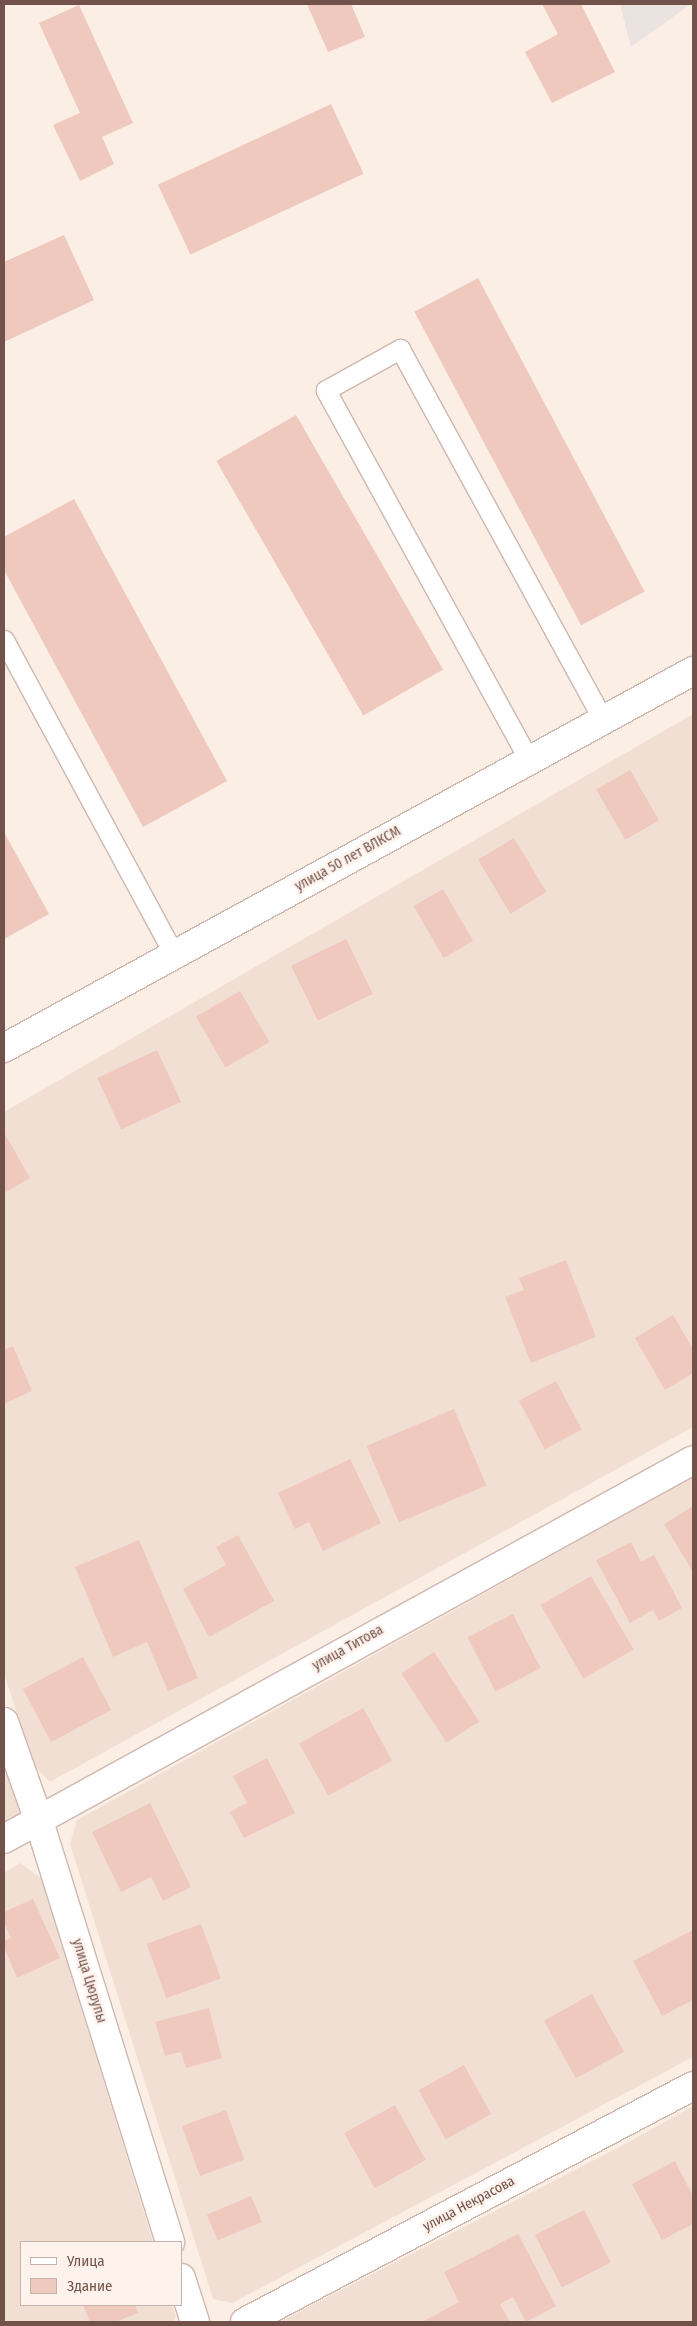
<!DOCTYPE html>
<meta charset="utf-8">
<style>
body{margin:0}
#map{position:relative;width:697px;height:2326px;overflow:hidden;background:#fbeee5;font-family:"Fira Sans Condensed",sans-serif}
div>[style]{position:absolute}
[style*='--x']{left:calc(var(--x)*1px);top:calc(var(--y)*1px);width:calc(var(--w)*1px);rotate:calc(var(--a)*1deg)}
.residential>*{inset:0;background:#f2dfd4}
.industrial>*{inset:0;background:#ebe3df}
.building>*{inset:0;background:#efc8be;transform-origin:0 0}
.roads{filter:drop-shadow(1px 0 #ceb7af) drop-shadow(-1px 0 #ceb7af) drop-shadow(0 1px #ceb7af) drop-shadow(0 -1px #ceb7af)}
.lane>*{height:19px;margin:-9.5px;padding:0 9.5px;transform-origin:9.5px;border-radius:9.5px;background:#fff}
.street>*{height:28px;margin:-14px;padding:0 14px;transform-origin:14px;border-radius:14px;background:#fff}
.secondary>*{height:28px;margin:-14px;padding:0 14px;transform-origin:14px;border-radius:14px;background:#fff}
span{translate:-50% -50%;white-space:nowrap;text-align:center;line-height:1.15;-webkit-text-stroke:5px #fef3ec;paint-order:stroke}
.street-label{font-size:14px;color:#73524c}
.frame{position:absolute;inset:0;border:5px solid #73524c;pointer-events:none}
.legend{position:absolute;left:20px;top:2241px;width:162px;height:65px;box-sizing:border-box;background:#fef3ec;border:1px solid #c6b3ac;margin:0;padding:6px 9px;list-style:none;font-size:15px;color:#73524c}
.legend li{display:flex;align-items:center;gap:10px;height:25px}
.legend b{width:25px;border:1px solid #c6b3ac}
</style>
<div id="map">
<div class="residential">
<div style="clip-path:polygon(693px 714px,693px 1427px,50px 1782px,35px 1767px,4px 1674px,4px 1112px)"></div>
<div style="clip-path:polygon(693px 1477px,693px 2057px,232px 2303px,213px 2299px,70px 1844px,77px 1820px)"></div>
<div style="clip-path:polygon(4px 1752px,25px 1814px,4px 1828px)"></div>
<div style="clip-path:polygon(20px 1863px,42px 1879px,153px 2242px,21px 2242px,21px 2305px,172px 2305px,176px 2317px,173px 2322px,4px 2322px,4px 1873px)"></div>
<div style="clip-path:polygon(693px 2106px,693px 2322px,279px 2322px,625px 2144px)"></div>
</div>
<div class="industrial">
<div style="clip-path:polygon(620px 4px,691px 4px,631px 47px)"></div>
</div>
<div class="building">
<div style="clip-path:polygon(307px 4px,351px 4px,365px 37px,328px 52px)"></div>
<div style="clip-path:polygon(542px 4px,581px 4px,615px 72px,552px 103px,525px 52px,558px 34px)"></div>
<div style="clip-path:polygon(79px 5px,133px 123px,102px 137px,114px 164px,80px 181px,53px 125px,80px 113px,39px 23px)"></div>
<div style="left:331px;top:104px;width:77px;height:191px;rotate:65deg"></div>
<div style="clip-path:polygon(64px 235px,94px 300px,4px 342px,4px 262px)"></div>
<div style="left:478px;top:278px;width:355px;height:72px;rotate:62deg"></div>
<div style="left:296px;top:415px;width:294px;height:92px;rotate:60deg"></div>
<div style="clip-path:polygon(74px 499px,227px 781px,143px 827px,4px 570px,4px 537px)"></div>
<div style="left:630px;top:770px;width:58px;height:39px;rotate:60deg"></div>
<div style="clip-path:polygon(4px 832px,49px 914px,4px 939px)"></div>
<div style="left:514px;top:838px;width:63px;height:42px;rotate:59deg"></div>
<div style="left:443px;top:889px;width:60px;height:34px;rotate:60deg"></div>
<div style="left:346px;top:939px;width:61px;height:61px;rotate:64deg"></div>
<div style="left:240px;top:991px;width:59px;height:51px;rotate:60deg"></div>
<div style="left:157px;top:1050px;width:57px;height:66px;rotate:65deg"></div>
<div style="clip-path:polygon(5px 1134px,30px 1178px,4px 1193px,4px 1135px)"></div>
<div style="clip-path:polygon(566px 1260px,596px 1337px,531px 1363px,505px 1297px,524px 1290px,519px 1278px)"></div>
<div style="clip-path:polygon(673px 1315px,693px 1349px,693px 1373px,665px 1390px,635px 1338px)"></div>
<div style="clip-path:polygon(13px 1346px,32px 1391px,4px 1404px,4px 1350px)"></div>
<div style="left:556px;top:1381px;width:55px;height:42px;rotate:62deg"></div>
<div style="left:454px;top:1409px;width:83px;height:95px;rotate:67deg"></div>
<div style="clip-path:polygon(350px 1459px,381px 1523px,323px 1551px,309px 1522px,295px 1529px,278px 1493px)"></div>
<div style="clip-path:polygon(693px 1506px,693px 1572px,664px 1524px)"></div>
<div style="clip-path:polygon(238px 1535px,274px 1601px,209px 1637px,183px 1589px,226px 1565px,216px 1547px)"></div>
<div style="clip-path:polygon(139px 1540px,198px 1678px,168px 1691px,147px 1642px,113px 1657px,75px 1567px)"></div>
<div style="clip-path:polygon(631px 1542px,641px 1562px,654px 1555px,682px 1608px,659px 1621px,653px 1610px,630px 1623px,596px 1560px)"></div>
<div style="left:591px;top:1576px;width:85px;height:58px;rotate:60deg"></div>
<div style="left:513px;top:1614px;width:61px;height:51px;rotate:63deg"></div>
<div style="left:434px;top:1652px;width:83px;height:39px;rotate:57deg"></div>
<div style="left:83px;top:1657px;width:60px;height:68px;rotate:62deg"></div>
<div style="left:363px;top:1708px;width:60px;height:73px;rotate:61deg"></div>
<div style="clip-path:polygon(267px 1758px,295px 1813px,244px 1838px,230px 1812px,247px 1803px,233px 1776px)"></div>
<div style="clip-path:polygon(150px 1803px,191px 1887px,163px 1901px,151px 1877px,121px 1892px,92px 1832px)"></div>
<div style="clip-path:polygon(33px 1899px,60px 1958px,17px 1978px,4px 1947px,4px 1941px,11px 1938px,4px 1922px,4px 1912px)"></div>
<div style="left:201px;top:1924px;width:58px;height:58px;rotate:70deg"></div>
<div style="clip-path:polygon(693px 1930px,693px 2000px,662px 2016px,633px 1961px)"></div>
<div style="left:592px;top:1994px;width:66px;height:55px;rotate:61deg"></div>
<div style="clip-path:polygon(209px 2008px,222px 2058px,186px 2068px,181px 2052px,165px 2056px,155px 2022px)"></div>
<div style="left:464px;top:2065px;width:56px;height:52px;rotate:61deg"></div>
<div style="left:395px;top:2105px;width:63px;height:58px;rotate:61deg"></div>
<div style="left:226px;top:2110px;width:53px;height:47px;rotate:70deg"></div>
<div style="clip-path:polygon(675px 2161px,693px 2196px,693px 2224px,662px 2240px,632px 2184px)"></div>
<div style="left:251px;top:2196px;width:28px;height:48px;rotate:67deg"></div>
<div style="left:584px;top:2210px;width:59px;height:55px;rotate:63deg"></div>
<div style="clip-path:polygon(518px 2234px,556px 2306px,526px 2322px,513px 2297px,500px 2304px,510px 2322px,422px 2322px,459px 2302px,444px 2272px)"></div>
<div style="clip-path:polygon(83px 2305px,135px 2305px,138px 2313px,115px 2322px,90px 2322px)"></div>
</div>
<div class="roads">
<div class="lane">
<div style="--x:4;--y:640;--w:358;--a:61.6"></div>
<div style="--x:529;--y:760;--w:422;--a:-118.8"></div>
<div style="--x:326;--y:390;--w:85;--a:-29"></div>
<div style="--x:400;--y:349;--w:423;--a:61.3"></div>
</div>
<div class="street">
<div style="--x:4;--y:1839;--w:786;--a:-28.81"></div>
<div style="--x:245;--y:2322;--w:506;--a:-27.78"></div>
</div>
<div class="secondary">
<div style="--x:4;--y:1048;--w:785;--a:-28.69"></div>
<div style="--x:4;--y:1722;--w:102;--a:70.5"></div>
<div style="--x:38;--y:1818;--w:444;--a:72.7"></div>
<div style="--x:181;--y:2278;--w:46;--a:72.3"></div>
</div>
</div>
<div class="street-label">
<span style="left:348px;top:859px;rotate:-29deg">улица 50 лет ВЛКСМ</span>
<span style="left:348px;top:1648px;rotate:-29deg">улица Титова</span>
<span style="left:89px;top:1981px;rotate:73deg">улица Цюрупы</span>
<span style="left:469px;top:2204px;rotate:-28deg">улица Некрасова</span>
</div>
<div class="frame"></div>
<ul class="legend">
<li><b style="height:6px;background:#fff"></b>Улица</li>
<li><b style="height:14px;background:#efc8be"></b>Здание</li>
</ul>
</div>
